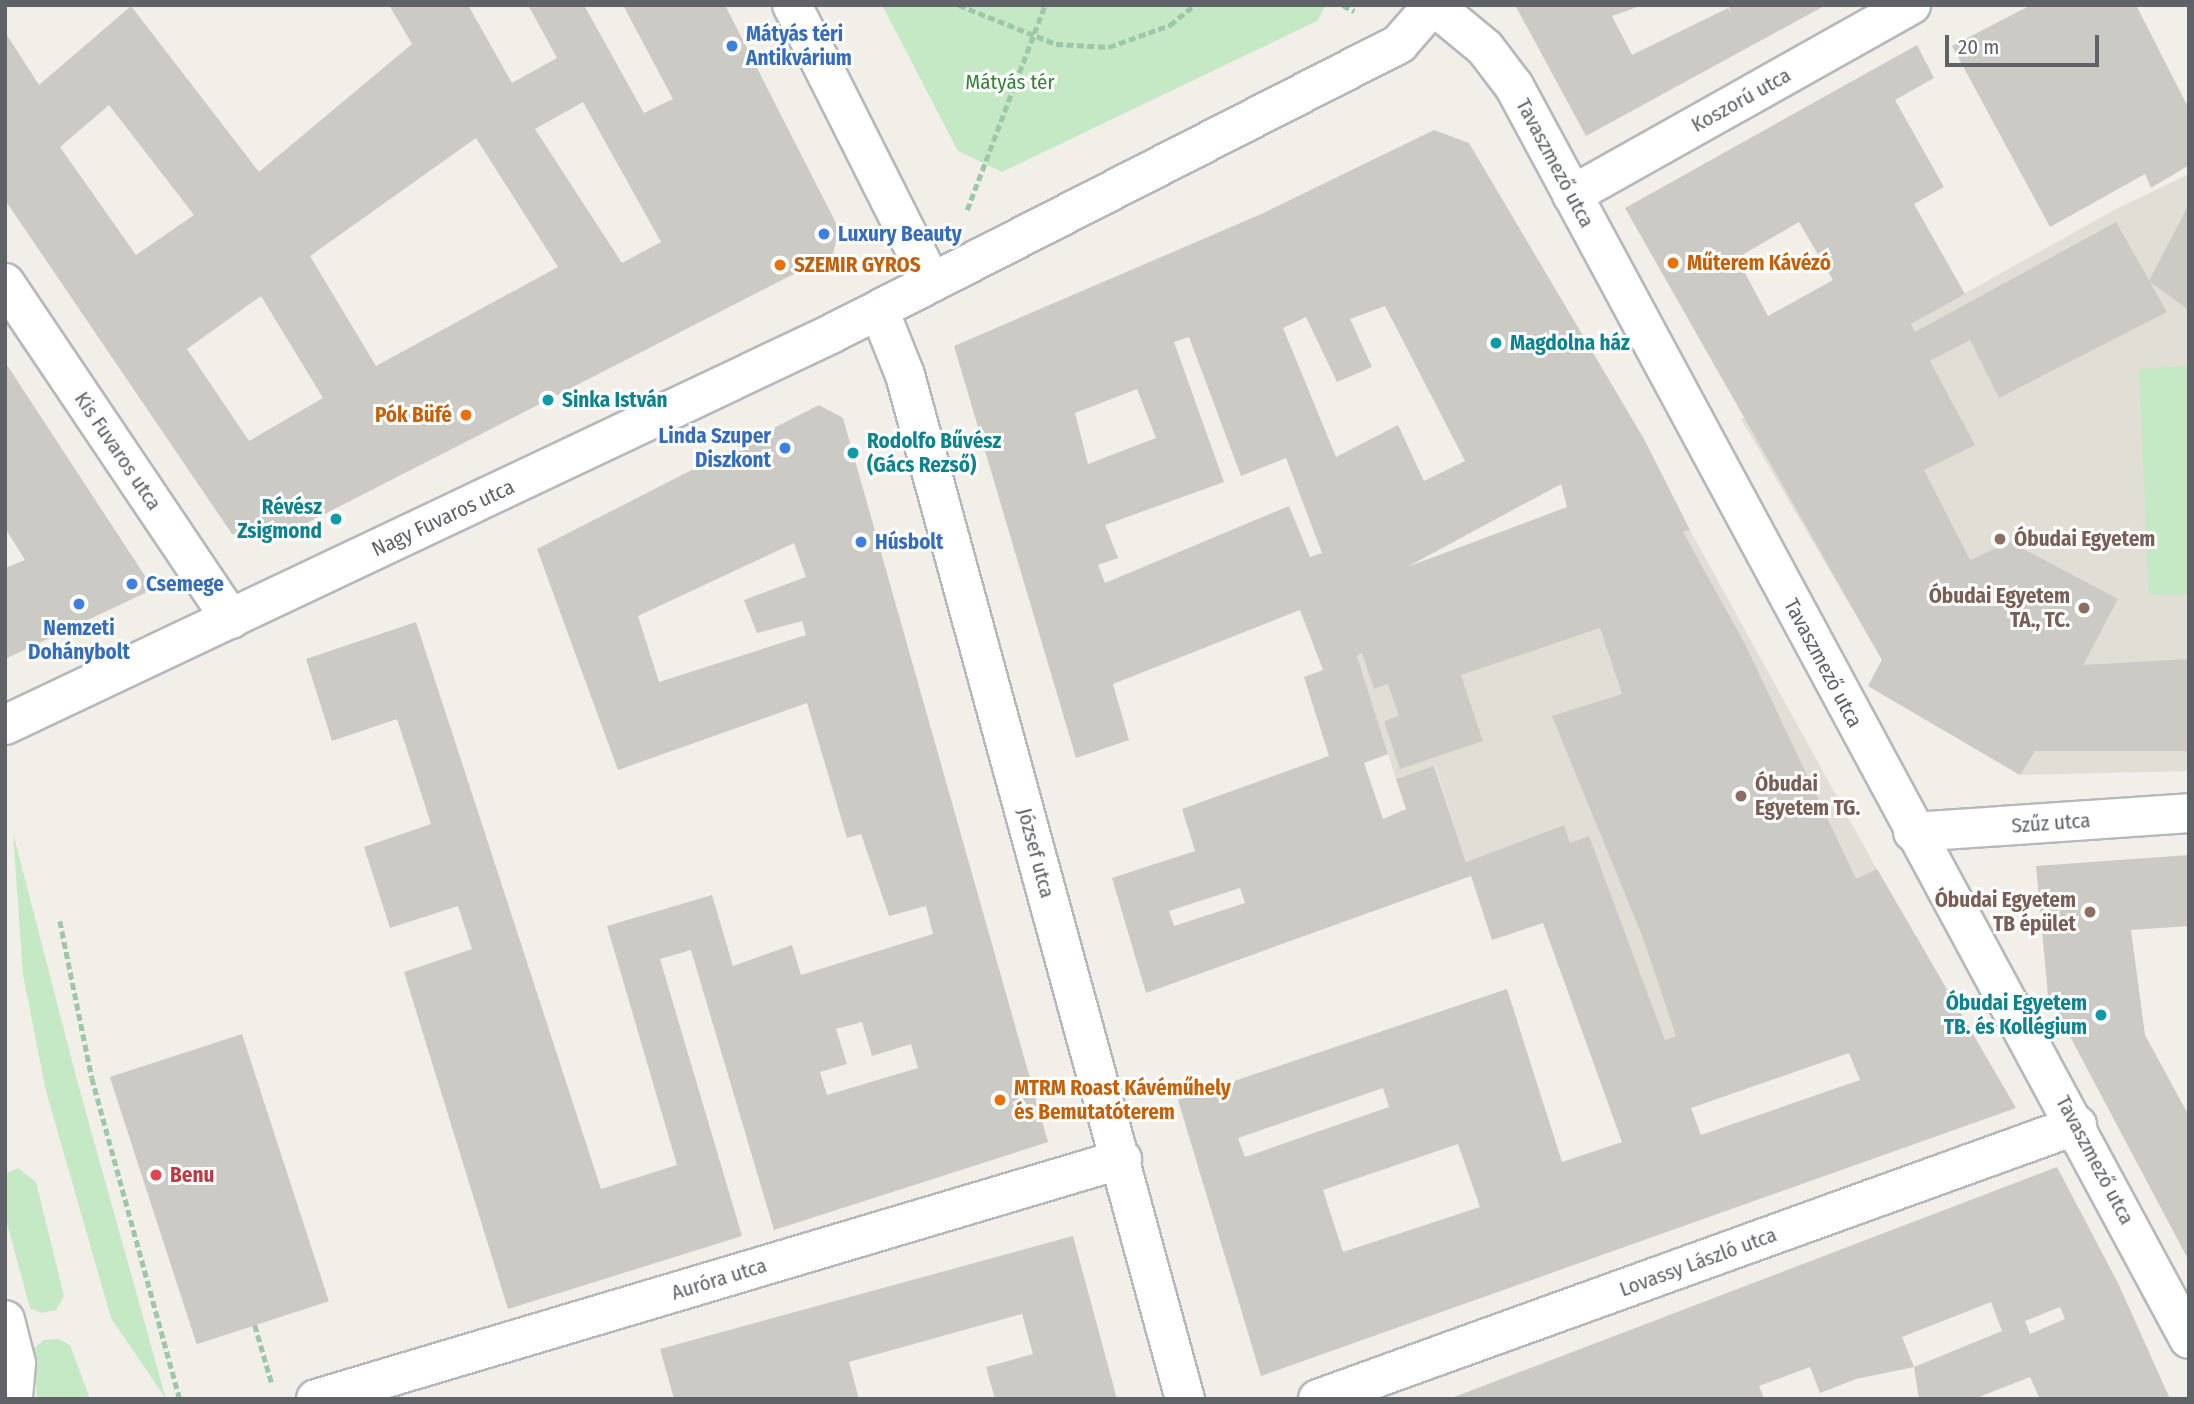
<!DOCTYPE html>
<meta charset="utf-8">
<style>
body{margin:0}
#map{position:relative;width:2194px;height:1404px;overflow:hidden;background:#f1efe8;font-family:"Fira Sans Condensed",sans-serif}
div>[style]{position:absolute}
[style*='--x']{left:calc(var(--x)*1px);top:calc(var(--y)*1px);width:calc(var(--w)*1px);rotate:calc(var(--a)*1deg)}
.education>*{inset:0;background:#e1ded6}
.green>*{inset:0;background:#c5e8c5}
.building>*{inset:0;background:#cccac5;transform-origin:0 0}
.path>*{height:4.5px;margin-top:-2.25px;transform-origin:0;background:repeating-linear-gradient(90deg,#9cc7a9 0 7px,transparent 0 10.5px)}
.roads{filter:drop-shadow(2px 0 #b5b8bc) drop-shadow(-2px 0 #b5b8bc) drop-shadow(0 2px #b5b8bc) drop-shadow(0 -2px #b5b8bc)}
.minor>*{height:38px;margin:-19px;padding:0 19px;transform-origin:19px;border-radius:19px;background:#fff}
.dots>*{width:19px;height:19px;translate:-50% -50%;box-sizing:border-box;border:4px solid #fff;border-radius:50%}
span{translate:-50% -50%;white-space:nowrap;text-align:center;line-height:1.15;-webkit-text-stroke:6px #fff;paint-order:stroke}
.shop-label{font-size:21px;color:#366cbe;font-weight:700}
.left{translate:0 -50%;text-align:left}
.right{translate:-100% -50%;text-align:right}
.park-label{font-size:21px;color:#348238}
.street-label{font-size:21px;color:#5f6368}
.food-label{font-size:21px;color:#c56008;font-weight:700}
.culture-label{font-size:21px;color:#0d838f;font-weight:700}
.education-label{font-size:21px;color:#785e54;font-weight:700}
.health-label{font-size:21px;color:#be3a42;font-weight:700}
.frame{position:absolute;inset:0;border:7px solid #5f6368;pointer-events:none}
.scale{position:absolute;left:1945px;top:35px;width:154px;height:32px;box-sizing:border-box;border:4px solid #5f6368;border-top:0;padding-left:9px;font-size:21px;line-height:24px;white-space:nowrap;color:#5f6368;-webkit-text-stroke:5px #fff;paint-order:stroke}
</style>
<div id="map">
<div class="education">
<div style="clip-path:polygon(2189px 174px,2189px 771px,2020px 775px,1868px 686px,1882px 660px,1741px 419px,2114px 210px)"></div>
<div style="clip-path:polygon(1690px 530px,1918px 944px,1665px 1040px,1589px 837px,1570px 843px,1563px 825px,1466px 862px,1435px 766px,1396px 779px,1357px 656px)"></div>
</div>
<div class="green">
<div style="clip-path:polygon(882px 5px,1326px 5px,1317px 21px,1002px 172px,958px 151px)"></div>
<div style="clip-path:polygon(2189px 366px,2189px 594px,2149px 595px,2139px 369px)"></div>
<div style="clip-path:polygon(13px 833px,78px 1084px,166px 1399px,111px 1318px,46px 1091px,23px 975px)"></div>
<div style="clip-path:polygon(18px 1168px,36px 1182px,64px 1296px,56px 1310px,41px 1313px,30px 1308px,5px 1216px,5px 1174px)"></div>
<div style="clip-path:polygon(58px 1339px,70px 1345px,90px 1399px,37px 1399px,33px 1349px,44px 1340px)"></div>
</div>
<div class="building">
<div style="clip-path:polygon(evenodd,389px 5px,468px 5px,512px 83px,557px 58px,528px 5px,584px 5px,644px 113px,673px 99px,623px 5px,725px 5px,839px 229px,833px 254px,270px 542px,232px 534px,5px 200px,5px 32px,39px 85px,131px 6px,259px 172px,412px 44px,389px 5px,583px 102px,661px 242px,622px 263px,535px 129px,583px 102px,389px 5px,109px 105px,194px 215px,136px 255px,60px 147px,109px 105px,389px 5px,476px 138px,558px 267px,376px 366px,310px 256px,476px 138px,389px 5px,261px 296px,323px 398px,249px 441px,187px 349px,261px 296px)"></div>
<div style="clip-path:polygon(1515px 5px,1643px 5px,1612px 16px,1632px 55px,1728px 8px,1732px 14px,1728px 5px,1826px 5px,1586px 136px)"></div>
<div style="clip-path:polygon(2031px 5px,2136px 5px,2189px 109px,2189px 165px,2151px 188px,2145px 174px,2050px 227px,1952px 46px)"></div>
<div style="clip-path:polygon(evenodd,1917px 45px,1934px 78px,1895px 100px,1944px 187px,1914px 204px,1965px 294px,1911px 324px,1915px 332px,2116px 222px,2167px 312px,1999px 398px,1970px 340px,1930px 361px,1975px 445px,1924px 470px,1970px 560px,2010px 542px,2118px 599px,2083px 665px,2189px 659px,2189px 751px,2035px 751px,2020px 775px,1868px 686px,1882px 660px,1625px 208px,1917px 45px,1799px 222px,1833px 280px,1768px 316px,1737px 258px,1799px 222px)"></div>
<div style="clip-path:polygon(evenodd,1434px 130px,1469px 143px,1644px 439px,1690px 530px,1683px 532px,1745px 644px,1856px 879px,1877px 869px,2016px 1108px,1261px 1376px,1178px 1100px,1507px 989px,1562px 1162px,1622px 1142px,1543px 923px,1492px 940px,1471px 876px,1146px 993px,1112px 878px,1195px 851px,1182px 809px,1329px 756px,1304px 677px,1323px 670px,1300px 610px,1113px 684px,1129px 740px,1076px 758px,954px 346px,1259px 215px,1434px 130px,1385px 306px,1465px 461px,1424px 481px,1398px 425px,1336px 457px,1283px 328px,1306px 317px,1337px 382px,1372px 367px,1350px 319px,1385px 306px,1434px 130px,1189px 337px,1241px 476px,1286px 458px,1322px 553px,1310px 557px,1289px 506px,1105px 583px,1098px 565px,1118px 558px,1105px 525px,1224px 482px,1174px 342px,1189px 337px,1434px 130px,1137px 389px,1156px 438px,1088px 464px,1075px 413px,1137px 389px,1434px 130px,1561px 484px,1567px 507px,1407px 567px,1561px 484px,1434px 130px,1600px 628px,1622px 694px,1552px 716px,1643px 938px,1676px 1036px,1665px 1040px,1589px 836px,1570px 843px,1564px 825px,1466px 862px,1434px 766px,1396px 779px,1406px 809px,1383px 819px,1364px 763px,1388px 754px,1357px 656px,1362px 653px,1374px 689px,1388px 684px,1399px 716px,1384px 721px,1400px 769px,1483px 741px,1461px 675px,1600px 628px,1434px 130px,1240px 888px,1245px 903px,1174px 926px,1169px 911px,1240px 888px,1434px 130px,1849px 1053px,1860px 1080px,1701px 1135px,1691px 1108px,1849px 1053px,1434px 130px,1383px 1088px,1389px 1107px,1245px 1157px,1238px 1138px,1383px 1088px,1434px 130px,1458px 1144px,1480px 1207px,1343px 1252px,1323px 1190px,1458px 1144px)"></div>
<div style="clip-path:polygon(2189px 204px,2189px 310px,2149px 281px)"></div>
<div style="clip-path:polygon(5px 362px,149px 582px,145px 593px,5px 659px,5px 568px,25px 560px,5px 528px)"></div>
<div style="clip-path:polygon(evenodd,819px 405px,843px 418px,1048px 1142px,774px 1230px,691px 950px,660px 959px,742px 1236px,508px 1309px,404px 972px,472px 949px,458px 906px,390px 928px,364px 847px,431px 824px,397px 719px,332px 741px,306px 659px,416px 622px,601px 1189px,677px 1165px,607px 926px,712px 895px,733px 966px,792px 945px,801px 975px,933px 934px,926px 906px,889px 916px,861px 834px,847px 838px,807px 703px,618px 770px,537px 549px,819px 405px,794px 543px,806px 577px,744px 600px,757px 633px,802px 621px,806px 635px,659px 682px,638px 616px,794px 543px,819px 405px,862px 1022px,872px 1056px,911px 1044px,918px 1068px,827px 1095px,820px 1072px,847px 1064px,836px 1029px,862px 1022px)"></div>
<div style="clip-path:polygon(2189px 855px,2189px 926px,2131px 930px,2145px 1035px,2189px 1116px,2189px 1261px,2048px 995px,2036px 866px)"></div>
<div style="left:242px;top:1034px;width:281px;height:139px;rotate:72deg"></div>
<div style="clip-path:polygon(evenodd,2057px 1167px,2118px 1283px,2170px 1399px,2040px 1399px,2030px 1377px,1974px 1399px,1919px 1399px,1914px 1367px,1856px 1379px,1820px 1393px,1810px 1367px,1759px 1386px,1764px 1399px,1449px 1399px,2057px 1167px,1991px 1302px,2002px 1331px,1914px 1367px,1902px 1337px,1991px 1302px,2057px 1167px,2060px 1307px,2065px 1319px,2030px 1334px,2025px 1321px,2060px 1307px)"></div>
<div style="clip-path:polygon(1073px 1236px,1117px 1399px,995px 1399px,986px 1367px,1033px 1354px,1022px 1314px,849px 1362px,859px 1399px,674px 1399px,660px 1349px)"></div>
</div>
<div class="path">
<div style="--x:959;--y:5;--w:105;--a:21.9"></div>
<div style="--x:1056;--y:44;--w:53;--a:3.2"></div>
<div style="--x:1109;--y:47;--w:65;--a:-19.8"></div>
<div style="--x:1170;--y:25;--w:32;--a:-39"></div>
<div style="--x:1343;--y:5;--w:13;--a:29"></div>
<div style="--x:967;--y:210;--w:219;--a:-69.2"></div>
<div style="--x:60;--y:921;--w:160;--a:78.5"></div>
<div style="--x:92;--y:1078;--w:333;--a:74.7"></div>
<div style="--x:255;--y:1325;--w:61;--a:73.9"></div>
</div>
<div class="roads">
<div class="minor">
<div style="--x:792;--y:5;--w:311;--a:63.3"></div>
<div style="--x:1433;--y:5;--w:67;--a:39.6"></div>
<div style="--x:1485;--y:48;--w:48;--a:52.7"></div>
<div style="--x:1514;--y:86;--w:1423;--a:61.69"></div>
<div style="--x:1572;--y:195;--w:389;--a:-29.3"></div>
<div style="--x:5;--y:283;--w:405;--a:56.1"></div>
<div style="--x:879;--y:310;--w:70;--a:68.2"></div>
<div style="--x:905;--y:375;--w:1062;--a:74.71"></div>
<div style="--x:5;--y:725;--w:916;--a:-25.33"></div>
<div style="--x:833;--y:333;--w:636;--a:-27.05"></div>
<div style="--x:1399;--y:44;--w:52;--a:-48.9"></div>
<div style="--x:1913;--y:832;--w:277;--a:-3.9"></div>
<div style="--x:5;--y:1320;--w:44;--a:75.7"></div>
<div style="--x:16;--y:1363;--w:36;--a:95"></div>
<div style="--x:316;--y:1399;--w:841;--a:-16.58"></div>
<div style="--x:1318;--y:1399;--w:807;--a:-19.85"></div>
</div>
</div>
<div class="dots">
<div style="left:732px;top:46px;background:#3f7fe0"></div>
<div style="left:824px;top:234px;background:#3f7fe0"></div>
<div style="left:1673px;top:263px;background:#e8710a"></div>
<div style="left:780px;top:265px;background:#e8710a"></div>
<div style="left:1496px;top:343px;background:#0f9aa8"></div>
<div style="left:548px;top:400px;background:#0f9aa8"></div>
<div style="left:466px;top:415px;background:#e8710a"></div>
<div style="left:785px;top:448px;background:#3f7fe0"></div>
<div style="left:853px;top:453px;background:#0f9aa8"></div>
<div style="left:336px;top:519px;background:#0f9aa8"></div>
<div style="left:2000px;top:539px;background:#8d6e63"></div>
<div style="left:861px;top:542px;background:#3f7fe0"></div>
<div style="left:132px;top:584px;background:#3f7fe0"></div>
<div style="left:79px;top:604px;background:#3f7fe0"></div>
<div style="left:2084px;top:608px;background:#8d6e63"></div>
<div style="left:1741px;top:796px;background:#8d6e63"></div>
<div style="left:2090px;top:912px;background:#8d6e63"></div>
<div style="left:2101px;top:1015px;background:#0f9aa8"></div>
<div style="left:1000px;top:1100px;background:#e8710a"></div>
<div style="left:156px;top:1175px;background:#e0444e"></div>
</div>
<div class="shop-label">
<span class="left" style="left:746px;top:46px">Mátyás téri<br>Antikvárium</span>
<span class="left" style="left:838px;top:234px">Luxury Beauty</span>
<span class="right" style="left:771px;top:448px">Linda Szuper<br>Diszkont</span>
<span class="left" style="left:875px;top:542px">Húsbolt</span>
<span class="left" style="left:146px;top:584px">Csemege</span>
<span style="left:79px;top:640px">Nemzeti<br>Dohánybolt</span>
</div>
<div class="park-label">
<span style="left:1010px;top:82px">Mátyás tér</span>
</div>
<div class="street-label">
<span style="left:1741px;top:100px;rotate:-29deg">Koszorú utca</span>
<span style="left:1555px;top:163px;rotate:62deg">Tavaszmező utca</span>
<span style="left:118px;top:451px;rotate:56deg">Kis Fuvaros utca</span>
<span style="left:443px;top:518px;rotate:-25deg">Nagy Fuvaros utca</span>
<span style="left:1823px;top:663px;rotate:62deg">Tavaszmező utca</span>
<span style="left:2051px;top:823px;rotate:-4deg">Szűz utca</span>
<span style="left:1036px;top:853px;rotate:75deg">József utca</span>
<span style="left:2095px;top:1160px;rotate:62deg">Tavaszmező utca</span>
<span style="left:1698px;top:1262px;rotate:-20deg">Lovassy László utca</span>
<span style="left:719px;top:1279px;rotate:-17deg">Auróra utca</span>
</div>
<div class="food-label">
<span class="left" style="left:1687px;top:263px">Műterem Kávézó</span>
<span class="left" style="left:794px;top:265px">SZEMIR GYROS</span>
<span class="right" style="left:452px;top:415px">Pók Büfé</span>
<span class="left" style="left:1014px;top:1100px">MTRM Roast Kávéműhely<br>és Bemutatóterem</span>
</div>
<div class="culture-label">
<span class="left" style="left:1510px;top:343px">Magdolna ház</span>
<span class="left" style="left:562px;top:400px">Sinka István</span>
<span class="left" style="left:867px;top:453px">Rodolfo Bűvész<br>(Gács Rezső)</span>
<span class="right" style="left:322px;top:519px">Révész<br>Zsigmond</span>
<span class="right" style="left:2087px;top:1015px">Óbudai Egyetem<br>TB. és Kollégium</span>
</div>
<div class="education-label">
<span class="left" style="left:2014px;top:539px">Óbudai Egyetem</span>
<span class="right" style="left:2070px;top:608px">Óbudai Egyetem<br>TA., TC.</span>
<span class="left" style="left:1755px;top:796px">Óbudai<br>Egyetem TG.</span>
<span class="right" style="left:2076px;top:912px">Óbudai Egyetem<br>TB épület</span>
</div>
<div class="health-label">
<span class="left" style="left:170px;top:1175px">Benu</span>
</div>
<div class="frame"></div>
<div class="scale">20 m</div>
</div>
